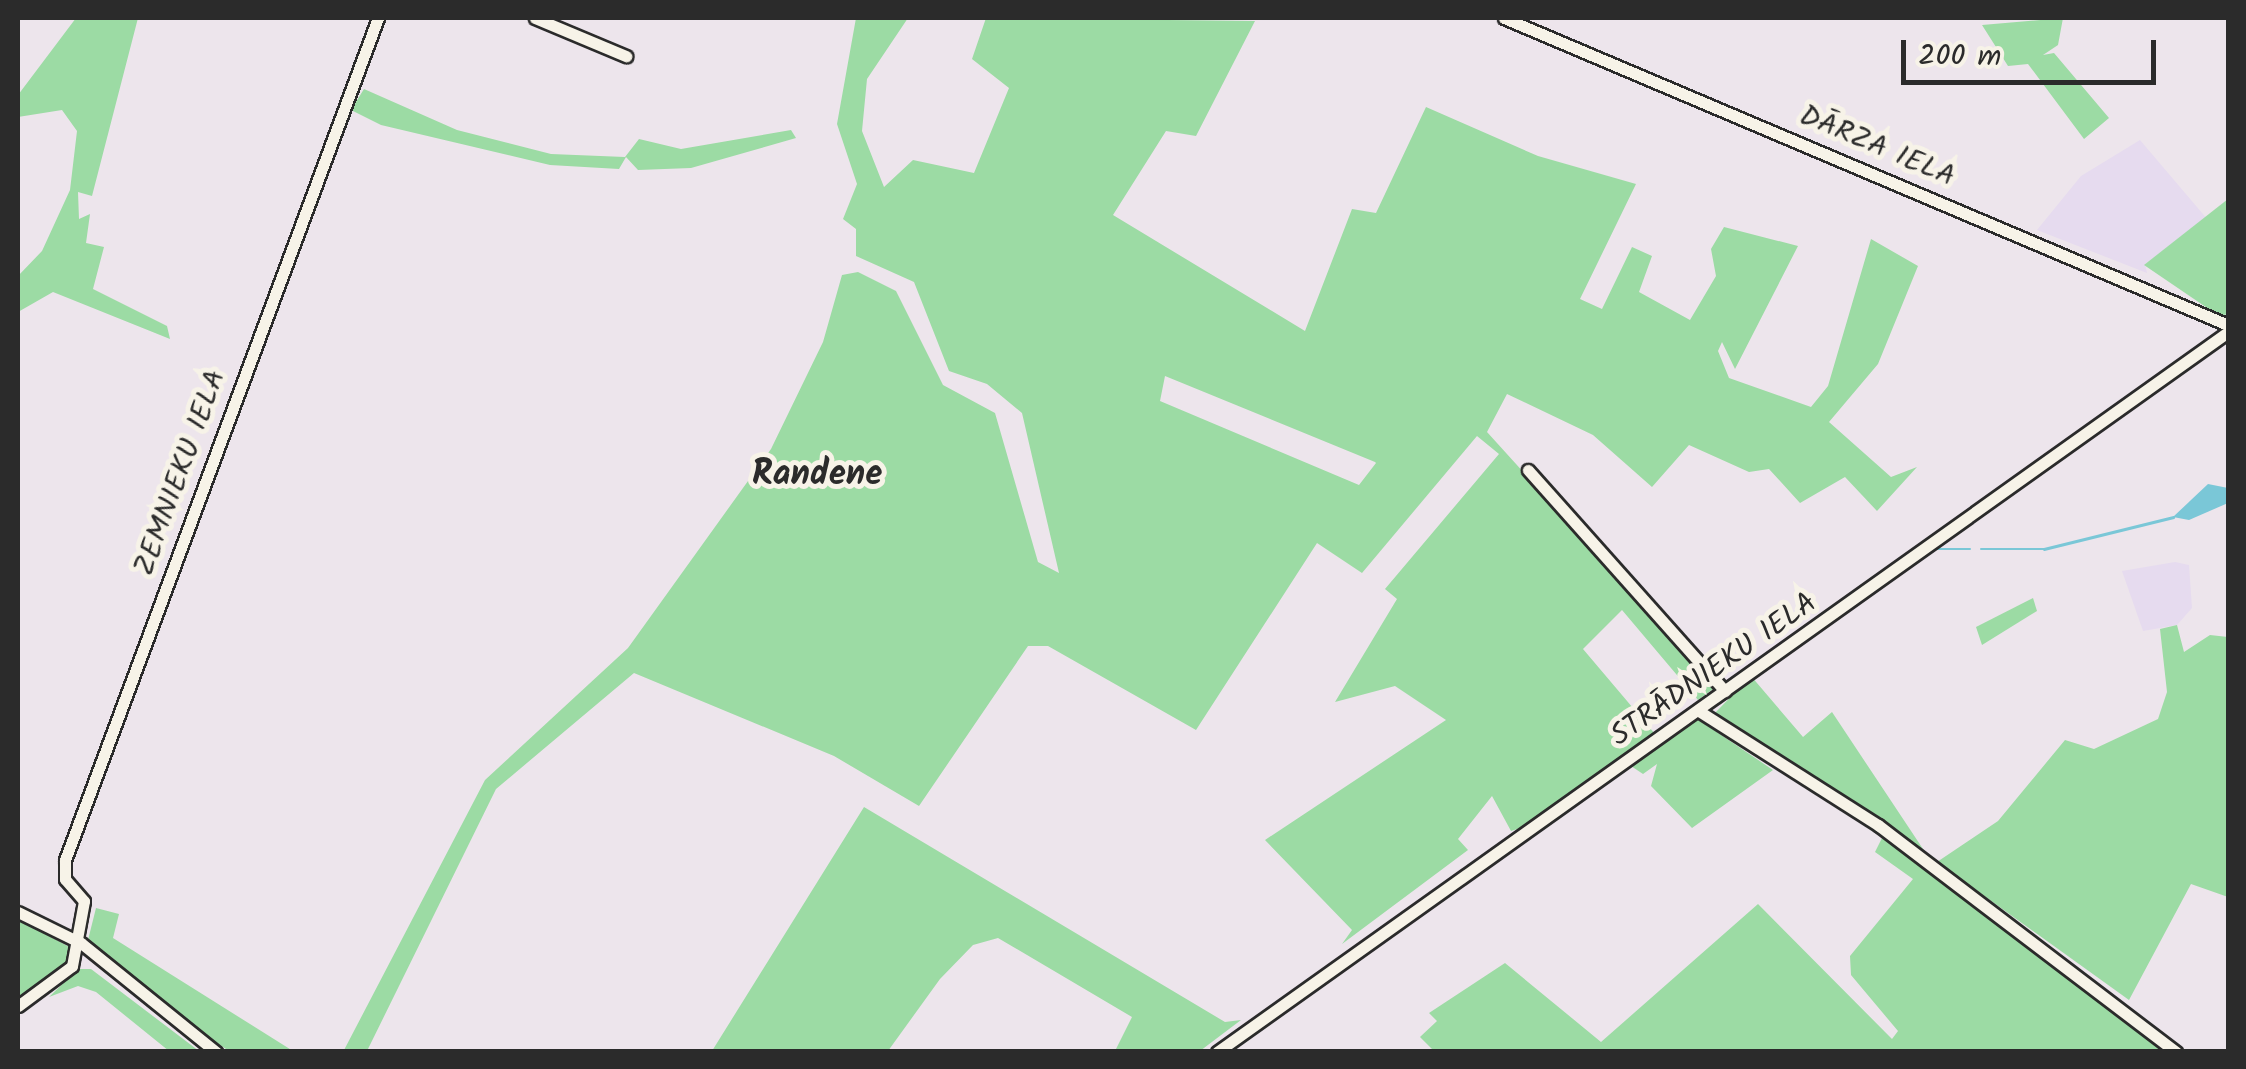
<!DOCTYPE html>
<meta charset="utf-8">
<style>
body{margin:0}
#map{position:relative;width:2246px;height:1069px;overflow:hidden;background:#ede5ec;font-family:Kalam,sans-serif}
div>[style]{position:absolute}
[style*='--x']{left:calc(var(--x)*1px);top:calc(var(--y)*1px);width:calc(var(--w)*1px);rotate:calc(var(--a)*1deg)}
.built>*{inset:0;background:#e6dbef}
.green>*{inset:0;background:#9cdba4}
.water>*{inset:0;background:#7ac7d7}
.stream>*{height:2.5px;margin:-1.25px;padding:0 1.25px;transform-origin:1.25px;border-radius:1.25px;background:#7ac7d7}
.roads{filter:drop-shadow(2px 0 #2b2b2b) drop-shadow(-2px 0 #2b2b2b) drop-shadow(0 2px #2b2b2b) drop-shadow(0 -2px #2b2b2b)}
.minor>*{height:11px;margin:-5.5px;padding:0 5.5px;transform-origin:5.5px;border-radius:5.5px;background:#f7f3e8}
span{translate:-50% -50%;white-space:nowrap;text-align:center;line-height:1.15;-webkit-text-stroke:10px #f7f3e8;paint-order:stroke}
.street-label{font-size:30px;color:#2b2b2b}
.quarter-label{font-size:35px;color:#2b2b2b;font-weight:700}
.frame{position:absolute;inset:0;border:20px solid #2b2b2b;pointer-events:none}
.scale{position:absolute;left:1901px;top:40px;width:255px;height:45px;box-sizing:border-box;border:5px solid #2b2b2b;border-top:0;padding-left:12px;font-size:30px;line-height:35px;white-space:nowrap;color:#2b2b2b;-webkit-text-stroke:8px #f7f3e8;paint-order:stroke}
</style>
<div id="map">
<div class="built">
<div style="clip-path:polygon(2140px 140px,2208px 220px,2145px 264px,2147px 273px,2037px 230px,2081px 176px)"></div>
<div style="clip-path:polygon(2175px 562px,2189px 565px,2192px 608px,2177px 625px,2143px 631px,2122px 571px)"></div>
</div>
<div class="green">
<div style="clip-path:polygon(76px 18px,138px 18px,92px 196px,78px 192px,79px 219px,90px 214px,86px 243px,104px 247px,93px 289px,167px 326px,170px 339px,53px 292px,18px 312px,18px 276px,42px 251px,70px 190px,77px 131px,62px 110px,18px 117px,18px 95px)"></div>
<div style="clip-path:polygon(evenodd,856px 18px,908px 18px,867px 79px,862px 131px,884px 187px,913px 160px,974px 173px,1009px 88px,972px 59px,986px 18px,1255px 21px,1196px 136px,1166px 131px,1113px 215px,1305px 331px,1352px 209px,1376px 213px,1426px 107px,1538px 156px,1636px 184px,1580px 299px,1602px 309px,1632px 247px,1652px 256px,1639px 292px,1690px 320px,1716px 276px,1711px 249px,1724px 227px,1798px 246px,1735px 369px,1722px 342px,1718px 351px,1729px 378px,1811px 407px,1828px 386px,1871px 239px,1918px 266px,1878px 364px,1829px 422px,1891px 477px,1917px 467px,1877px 511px,1845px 477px,1800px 503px,1769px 469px,1749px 472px,1689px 445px,1652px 487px,1593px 435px,1507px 394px,1487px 432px,1717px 686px,1698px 700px,1622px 610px,1583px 649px,1655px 734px,1527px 826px,1511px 831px,1492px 796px,1458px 839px,1468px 850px,1342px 944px,1352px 930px,1265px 840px,1446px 720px,1395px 686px,1335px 702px,1397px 599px,1385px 589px,1499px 454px,1477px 436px,1362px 573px,1317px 543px,1196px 730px,1048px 646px,1028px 646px,919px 806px,834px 756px,634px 673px,496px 789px,367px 1051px,343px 1052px,485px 780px,628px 648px,771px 449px,823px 342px,842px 275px,858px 272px,896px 291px,943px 385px,995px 413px,1038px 562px,1059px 573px,1022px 413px,987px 384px,949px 371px,914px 282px,856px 256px,856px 229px,843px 219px,857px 184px,837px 124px,856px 18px,1165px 376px,1375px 462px,1376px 463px,1359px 485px,1160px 401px,1165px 376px)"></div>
<div style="clip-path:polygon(2063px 18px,2058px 45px,2043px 55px,2054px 53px,2109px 118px,2084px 139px,2028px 64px,2008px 66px,1982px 25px)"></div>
<div style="clip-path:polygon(364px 89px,457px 130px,551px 154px,625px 157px,639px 139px,681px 149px,791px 130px,796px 138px,691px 168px,638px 170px,626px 157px,619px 169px,550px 165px,381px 125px,351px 110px)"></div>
<div style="clip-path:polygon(2228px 199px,2228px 314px,2219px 316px,2144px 265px)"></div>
<div style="clip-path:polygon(2033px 598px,2037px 611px,1982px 645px,1976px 627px)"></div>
<div style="clip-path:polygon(2177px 625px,2184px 652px,2210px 635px,2228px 637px,2228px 897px,2191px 884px,2129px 1000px,1937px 862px,1998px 821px,2065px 740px,2094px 749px,2158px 719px,2167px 692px,2160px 629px)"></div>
<div style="clip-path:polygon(1751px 676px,1803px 737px,1832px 712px,1927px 855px,1714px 714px)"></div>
<div style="clip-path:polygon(1696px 718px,1773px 770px,1692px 828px,1651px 786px,1657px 764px,1643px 774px,1631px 766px)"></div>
<div style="clip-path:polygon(864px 807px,1225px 1022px,1241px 1020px,1200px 1051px,1115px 1051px,1132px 1017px,998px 938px,973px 945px,940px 979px,888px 1051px,712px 1051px)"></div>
<div style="clip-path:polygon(1883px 836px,2167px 1051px,1435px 1052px,1420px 1037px,1437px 1021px,1429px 1013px,1505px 963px,1601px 1042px,1758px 904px,1892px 1039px,1898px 1031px,1851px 975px,1850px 956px,1913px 879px,1875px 852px)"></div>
<div style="clip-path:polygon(96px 908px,119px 914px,113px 938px,293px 1051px,229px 1051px,186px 1022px,87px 944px)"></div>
<div style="clip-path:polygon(18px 919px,73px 949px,61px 970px,18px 1000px)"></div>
<div style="clip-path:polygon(78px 969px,91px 969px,199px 1051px,169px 1051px,96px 992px,78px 986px,49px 997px)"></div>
</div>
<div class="water">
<div style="clip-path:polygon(2208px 484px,2228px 488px,2228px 503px,2189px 520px,2173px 517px)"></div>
</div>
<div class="stream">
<div style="--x:1937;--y:549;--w:33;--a:0"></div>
<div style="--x:1981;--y:549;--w:63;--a:0"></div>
<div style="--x:2044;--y:549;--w:133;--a:-13.9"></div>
</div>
<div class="roads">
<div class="minor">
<div style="--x:535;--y:18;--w:99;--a:22.7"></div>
<div style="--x:1504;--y:18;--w:786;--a:22.98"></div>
<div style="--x:1528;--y:470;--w:296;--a:48.3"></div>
<div style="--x:1699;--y:711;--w:212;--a:32.5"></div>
<div style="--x:1878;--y:825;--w:375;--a:37.3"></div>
<div style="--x:18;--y:912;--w:70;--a:26.2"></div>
<div style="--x:81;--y:943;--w:174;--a:38.9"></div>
<div style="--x:18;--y:1006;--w:67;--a:-36.5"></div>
<div style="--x:72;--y:966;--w:66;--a:-79.5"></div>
<div style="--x:84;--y:901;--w:29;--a:-131"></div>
<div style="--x:65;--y:879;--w:19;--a:-90"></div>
<div style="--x:65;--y:860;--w:898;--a:-69.61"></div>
<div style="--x:1217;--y:1052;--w:1241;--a:-35.46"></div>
</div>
</div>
<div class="street-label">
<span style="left:1877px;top:147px;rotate:23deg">DĀRZA IELA</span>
<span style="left:181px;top:473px;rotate:-70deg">ZEMNIEKU IELA</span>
<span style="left:1714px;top:670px;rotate:-35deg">STRĀDNIEKU IELA</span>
</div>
<div class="quarter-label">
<span style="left:817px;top:475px">Randene</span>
</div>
<div class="frame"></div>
<div class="scale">200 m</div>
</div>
